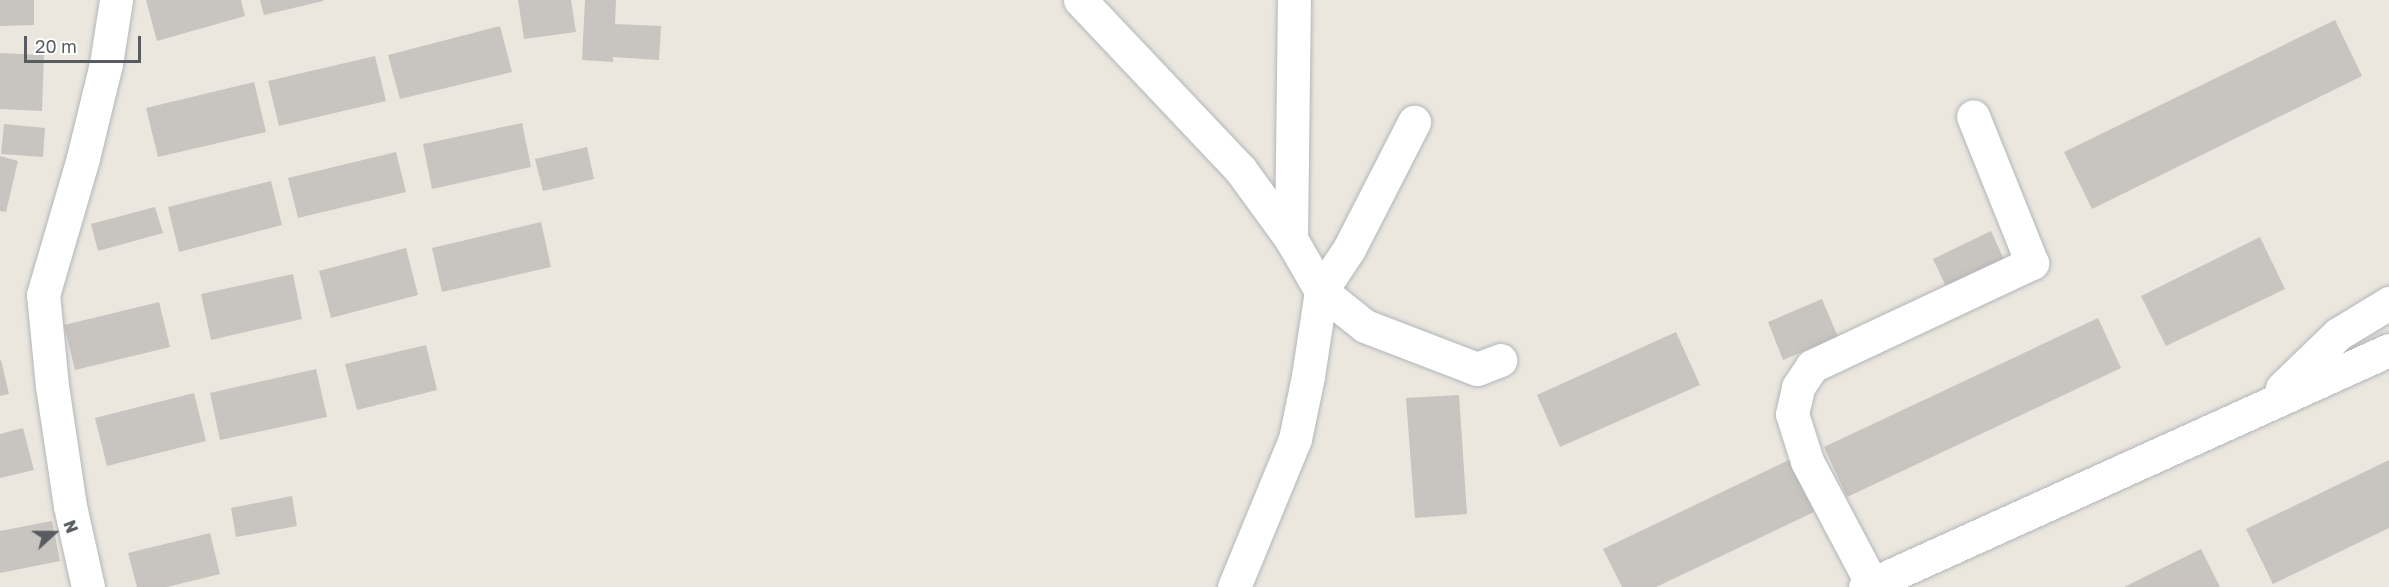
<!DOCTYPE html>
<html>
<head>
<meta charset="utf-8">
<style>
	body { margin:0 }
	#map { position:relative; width:2389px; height:587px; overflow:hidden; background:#ebe7df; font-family:"Golos Text",sans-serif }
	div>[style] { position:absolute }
	.building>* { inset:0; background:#c8c4bf }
	.roads { filter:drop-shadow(0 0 2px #b2b6ba) drop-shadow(0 0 2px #b2b6ba) }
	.minor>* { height:33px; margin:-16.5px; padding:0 16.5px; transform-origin:16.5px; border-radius:16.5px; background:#fff }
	span { translate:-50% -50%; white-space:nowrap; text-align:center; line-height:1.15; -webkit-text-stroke:6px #fff; paint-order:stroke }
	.north { position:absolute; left:24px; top:503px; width:60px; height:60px; -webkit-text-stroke:4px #fff; paint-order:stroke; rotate:69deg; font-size:16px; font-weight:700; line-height:24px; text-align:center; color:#585c60 }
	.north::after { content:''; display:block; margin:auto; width:21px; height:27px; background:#585c60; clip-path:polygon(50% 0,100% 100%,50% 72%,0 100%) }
	.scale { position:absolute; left:24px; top:36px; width:117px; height:27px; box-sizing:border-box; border:3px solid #585c60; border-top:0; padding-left:8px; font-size:18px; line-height:21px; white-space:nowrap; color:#585c60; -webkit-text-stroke:4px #fff; paint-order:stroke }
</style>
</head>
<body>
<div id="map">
	<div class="building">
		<div style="clip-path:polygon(0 0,34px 0,34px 25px,0 26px)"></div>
		<div style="clip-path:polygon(146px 0,241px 0,245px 16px,157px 41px)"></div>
		<div style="clip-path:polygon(260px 0,323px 0,323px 1px,264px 15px)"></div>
		<div style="clip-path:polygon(518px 0,571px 0,576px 32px,524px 39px)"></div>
		<div style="clip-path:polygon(585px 0,616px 0,615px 24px,661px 26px,659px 60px,613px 57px,613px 62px,582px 60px)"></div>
		<div style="clip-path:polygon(2335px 20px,2362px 76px,2092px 209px,2064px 152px)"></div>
		<div style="clip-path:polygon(500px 26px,512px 72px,400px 99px,388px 55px)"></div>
		<div style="clip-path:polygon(0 53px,44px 55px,42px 111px,0 109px)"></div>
		<div style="clip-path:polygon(375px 56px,386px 101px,279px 126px,268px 81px)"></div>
		<div style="clip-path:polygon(254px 82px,266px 132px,158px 157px,146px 108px)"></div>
		<div style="clip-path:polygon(522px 123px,531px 167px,432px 189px,423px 144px)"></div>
		<div style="clip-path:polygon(4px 124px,45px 128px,43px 157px,1px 154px)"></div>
		<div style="clip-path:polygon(587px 147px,594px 179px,543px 191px,535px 159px)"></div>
		<div style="clip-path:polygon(396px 152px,406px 192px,298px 218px,288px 178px)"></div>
		<div style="clip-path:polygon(0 156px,18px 161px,6px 212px,0 211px)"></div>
		<div style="clip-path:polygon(271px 181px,282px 225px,179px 252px,168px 207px)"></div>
		<div style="clip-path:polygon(155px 207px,163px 233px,98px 251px,91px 224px)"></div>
		<div style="clip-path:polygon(541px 222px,551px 267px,442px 292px,432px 248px)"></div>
		<div style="clip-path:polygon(1991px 231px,2005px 262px,1947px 289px,1933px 259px)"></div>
		<div style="clip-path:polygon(2260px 237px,2285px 289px,2166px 346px,2141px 296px)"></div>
		<div style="clip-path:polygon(406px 248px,418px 295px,331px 318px,319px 271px)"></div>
		<div style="clip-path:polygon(293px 274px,302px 319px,211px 340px,201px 294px)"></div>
		<div style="clip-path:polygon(1822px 299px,1838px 337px,1783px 360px,1768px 322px)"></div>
		<div style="clip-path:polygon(159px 302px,170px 347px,75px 370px,64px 325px)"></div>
		<div style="clip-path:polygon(2098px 318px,2121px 368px,1847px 497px,1824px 447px)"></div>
		<div style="clip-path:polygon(1676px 332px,1700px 385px,1560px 447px,1537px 395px)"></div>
		<div style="clip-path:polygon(426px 345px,437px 390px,357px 410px,345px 364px)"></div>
		<div style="clip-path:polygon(1px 360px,9px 394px,0 396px,0 361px)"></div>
		<div style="clip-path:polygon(316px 369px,327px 417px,220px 440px,210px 393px)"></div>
		<div style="clip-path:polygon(194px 393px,206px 441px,107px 466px,95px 418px)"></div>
		<div style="clip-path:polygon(1459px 395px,1467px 514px,1415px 518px,1406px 398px)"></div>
		<div style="clip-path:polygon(23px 428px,34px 470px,0 478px,0 434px)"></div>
		<div style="clip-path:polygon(1789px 460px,1814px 512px,1656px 587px,1622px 587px,1603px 549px)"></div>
		<div style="clip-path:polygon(2389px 460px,2389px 528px,2273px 584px,2246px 529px)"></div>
		<div style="clip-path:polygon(292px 496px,297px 526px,236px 537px,231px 508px)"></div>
		<div style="clip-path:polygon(52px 521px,60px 561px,0 573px,0 531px)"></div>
		<div style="clip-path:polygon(210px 533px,220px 574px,167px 587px,137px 587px,128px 553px)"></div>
		<div style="clip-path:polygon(2201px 549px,2220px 587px,2124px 587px)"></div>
	</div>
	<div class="roads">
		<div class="minor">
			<div style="left:1080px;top:0;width:233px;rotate:46.6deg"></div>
			<div style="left:1240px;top:169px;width:87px;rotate:53.9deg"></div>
			<div style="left:1291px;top:239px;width:60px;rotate:60deg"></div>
			<div style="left:1321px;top:291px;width:56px;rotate:38.5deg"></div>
			<div style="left:1365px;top:326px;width:120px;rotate:21deg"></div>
			<div style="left:1477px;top:369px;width:25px;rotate:-21deg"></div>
			<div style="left:1291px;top:239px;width:239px;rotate:-89.3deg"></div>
			<div style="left:2282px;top:388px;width:78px;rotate:-44deg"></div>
			<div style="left:2338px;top:334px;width:60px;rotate:-31.3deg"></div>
			<div style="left:1872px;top:584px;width:139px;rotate:-117.9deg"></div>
			<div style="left:1807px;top:461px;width:49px;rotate:-107.7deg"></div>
			<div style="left:1792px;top:414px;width:28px;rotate:-77deg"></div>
			<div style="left:1798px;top:387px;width:25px;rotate:-56deg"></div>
			<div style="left:1812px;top:366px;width:243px;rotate:-25.1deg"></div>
			<div style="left:2032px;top:263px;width:158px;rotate:-111.9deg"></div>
			<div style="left:88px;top:587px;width:83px;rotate:-102.5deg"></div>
			<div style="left:70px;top:506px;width:121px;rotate:-98.5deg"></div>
			<div style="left:52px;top:386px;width:91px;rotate:-95.6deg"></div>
			<div style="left:43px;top:295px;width:143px;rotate:-73.7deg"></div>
			<div style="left:83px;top:158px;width:97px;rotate:-76.3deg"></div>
			<div style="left:106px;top:64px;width:65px;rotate:-81.1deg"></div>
			<div style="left:1234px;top:587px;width:160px;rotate:-67.6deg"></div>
			<div style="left:1295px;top:439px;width:64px;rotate:-78.3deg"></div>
			<div style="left:1308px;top:376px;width:86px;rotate:-81.3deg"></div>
			<div style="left:1321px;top:291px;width:50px;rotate:-56.3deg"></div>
			<div style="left:1349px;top:249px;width:143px;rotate:-62.9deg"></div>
			<div style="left:1865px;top:587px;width:575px;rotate:-24.34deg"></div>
		</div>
	</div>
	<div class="north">N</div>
	<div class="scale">20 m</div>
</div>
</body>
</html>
